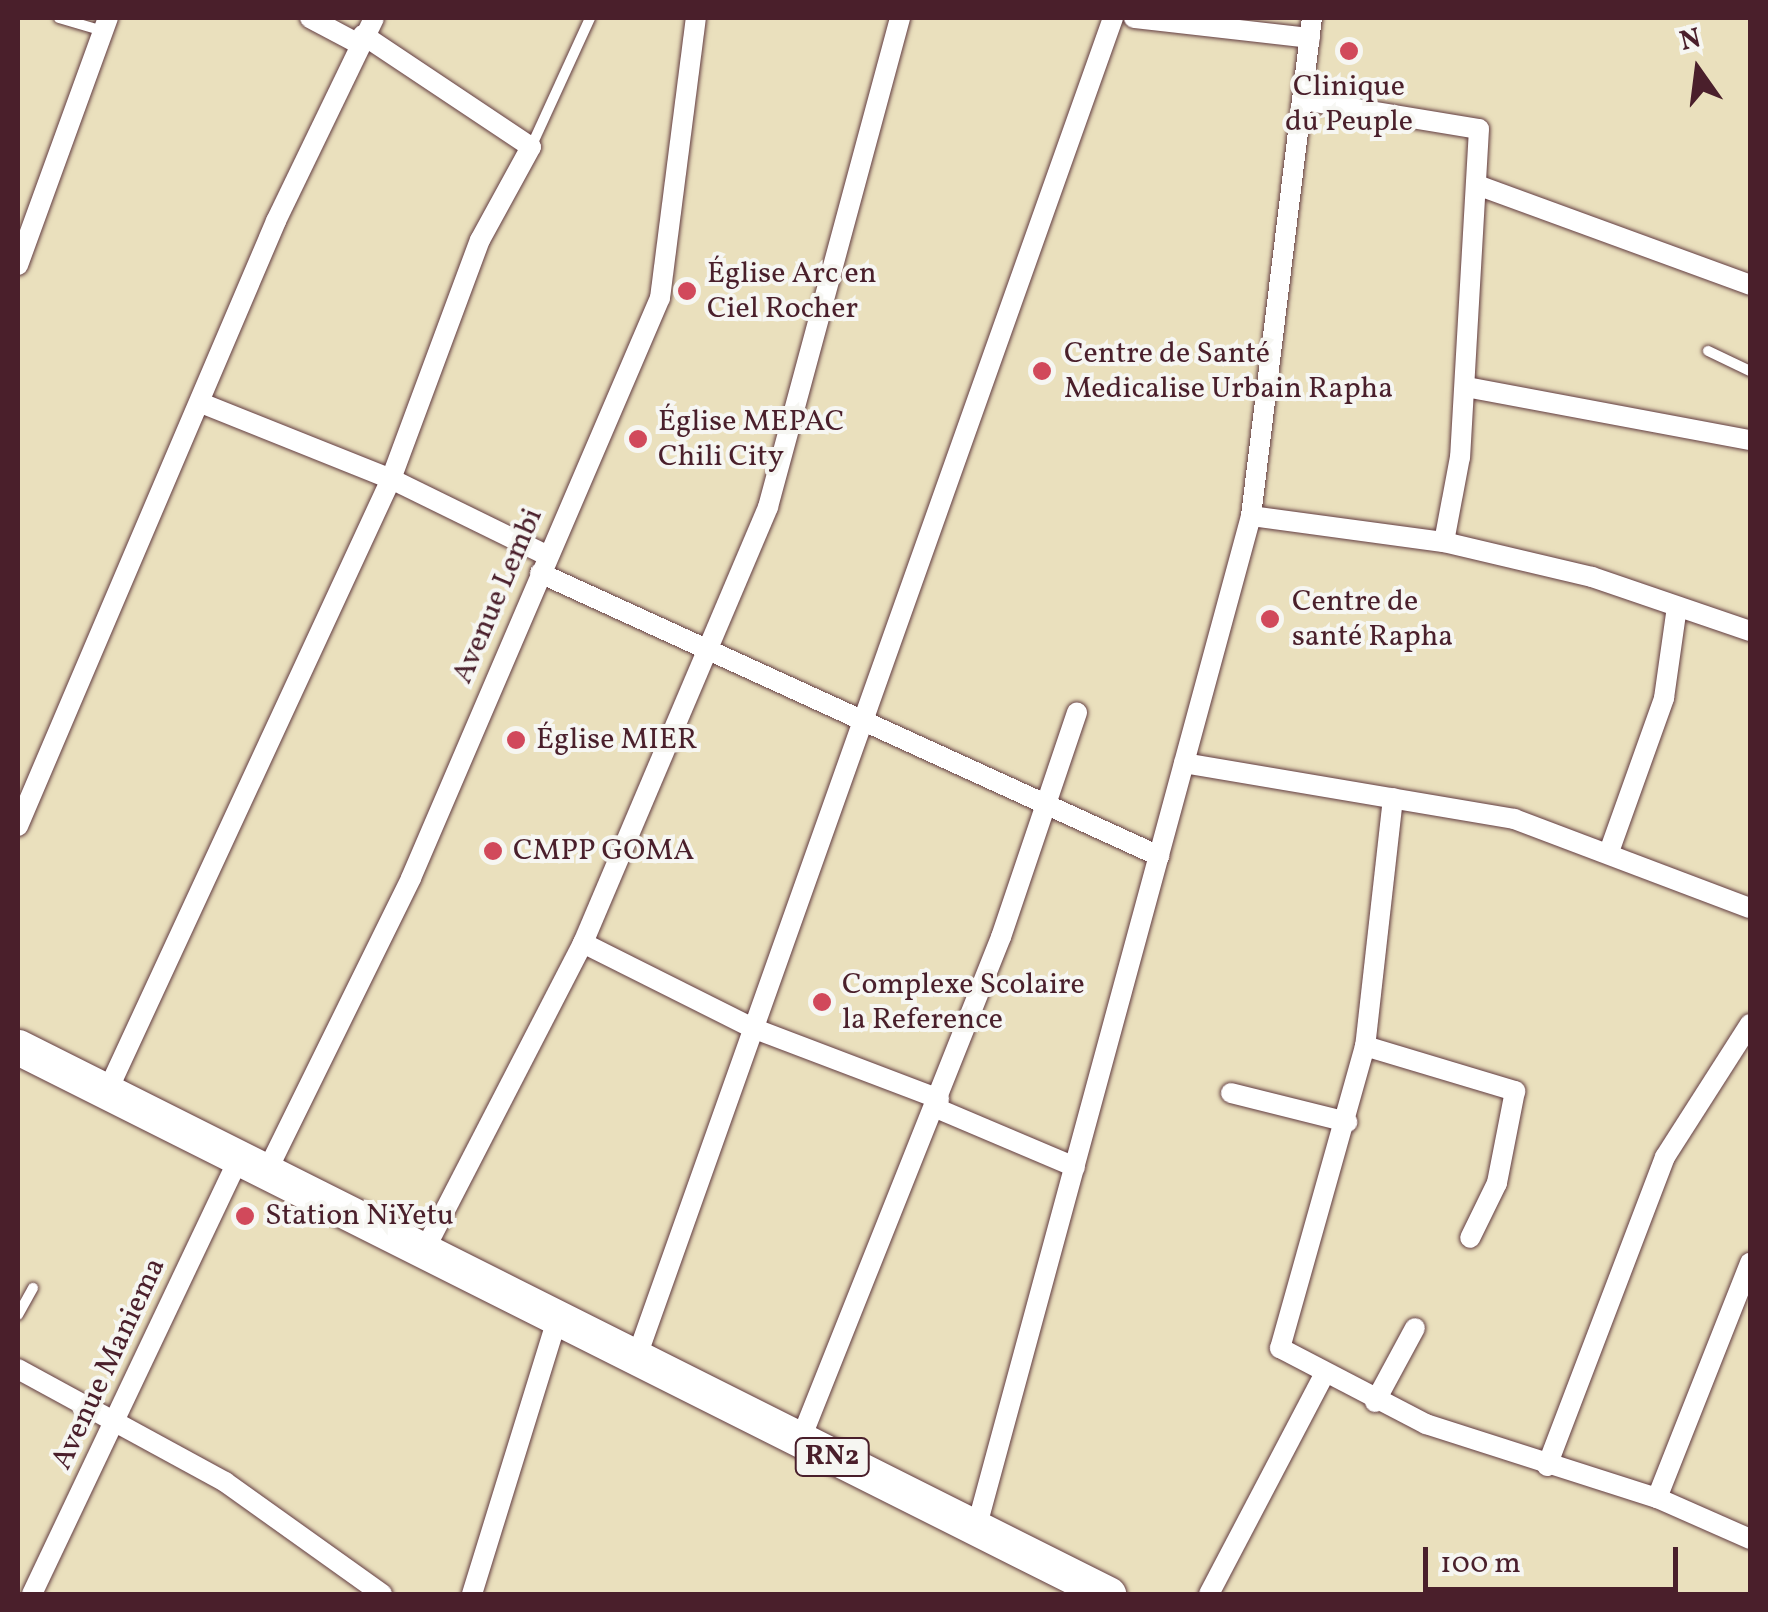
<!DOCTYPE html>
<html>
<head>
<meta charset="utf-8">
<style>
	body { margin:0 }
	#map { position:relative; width:1768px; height:1612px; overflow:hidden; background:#eae0bd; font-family:Vollkorn,serif }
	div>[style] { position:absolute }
	.roads { filter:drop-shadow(0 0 2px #623c41) drop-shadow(0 0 2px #623c41) }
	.lane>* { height:10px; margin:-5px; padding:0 5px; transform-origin:5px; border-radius:5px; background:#fff }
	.street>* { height:20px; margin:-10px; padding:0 10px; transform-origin:10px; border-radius:10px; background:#fff }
	.highway>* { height:35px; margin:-17.5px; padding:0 17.5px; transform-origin:17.5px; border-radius:17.5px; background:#fff }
	.dots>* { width:28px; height:28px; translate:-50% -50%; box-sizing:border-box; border:5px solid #f6f6f2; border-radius:50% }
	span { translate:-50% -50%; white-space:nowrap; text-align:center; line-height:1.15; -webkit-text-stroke:8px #f6f6f2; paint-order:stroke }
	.shield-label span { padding:2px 8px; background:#f6f6f2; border:2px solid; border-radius:8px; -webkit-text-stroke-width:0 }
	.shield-label { font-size:28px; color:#4a1f2b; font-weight:700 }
	.poi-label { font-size:30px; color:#4a1f2b }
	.left { translate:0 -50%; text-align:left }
	.street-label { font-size:30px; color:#4a1f2b }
	.frame { position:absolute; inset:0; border:20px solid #4a1f2b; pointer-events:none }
	.north { position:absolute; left:1648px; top:20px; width:100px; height:100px; -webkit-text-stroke:8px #f6f6f2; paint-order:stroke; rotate:346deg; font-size:28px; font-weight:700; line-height:40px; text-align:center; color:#4a1f2b }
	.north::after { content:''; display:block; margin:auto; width:35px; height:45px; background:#4a1f2b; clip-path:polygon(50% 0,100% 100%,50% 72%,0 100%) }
	.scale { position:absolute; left:1423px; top:1547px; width:255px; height:45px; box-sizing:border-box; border:5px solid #4a1f2b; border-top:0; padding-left:12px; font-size:30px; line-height:35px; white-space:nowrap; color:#4a1f2b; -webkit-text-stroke:8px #f6f6f2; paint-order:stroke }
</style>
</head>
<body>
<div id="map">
	<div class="roads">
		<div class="lane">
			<div style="left:59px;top:18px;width:46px;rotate:16.5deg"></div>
			<div style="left:531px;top:147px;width:142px;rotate:-65.4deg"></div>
			<div style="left:1708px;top:351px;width:47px;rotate:25.5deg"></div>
			<div style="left:18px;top:1315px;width:31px;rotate:-61deg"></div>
		</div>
		<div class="street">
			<div style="left:310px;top:18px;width:55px;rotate:28deg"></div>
			<div style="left:1134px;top:18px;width:177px;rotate:6.5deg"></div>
			<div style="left:1303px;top:100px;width:178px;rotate:9.4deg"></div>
			<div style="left:1479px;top:129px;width:329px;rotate:93.3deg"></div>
			<div style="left:1460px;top:457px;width:86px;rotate:100.7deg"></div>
			<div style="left:1480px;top:186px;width:288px;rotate:20.1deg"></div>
			<div style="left:18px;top:265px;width:263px;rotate:-70deg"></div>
			<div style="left:1466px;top:387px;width:289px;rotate:10.6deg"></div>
			<div style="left:201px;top:403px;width:205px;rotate:21.8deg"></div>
			<div style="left:391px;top:479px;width:173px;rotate:26.1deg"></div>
			<div style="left:1251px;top:516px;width:195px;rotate:7.7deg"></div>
			<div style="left:1444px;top:542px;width:152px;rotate:13.3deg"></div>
			<div style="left:1592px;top:577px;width:167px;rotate:18.9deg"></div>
			<div style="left:540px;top:573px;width:681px;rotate:24.57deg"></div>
			<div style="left:1184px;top:763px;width:335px;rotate:9.6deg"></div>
			<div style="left:1514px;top:819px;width:252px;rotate:20.7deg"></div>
			<div style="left:1393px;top:798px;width:250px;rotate:96.4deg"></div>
			<div style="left:1365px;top:1046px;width:314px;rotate:105.7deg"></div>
			<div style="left:1280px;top:1348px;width:165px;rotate:27.5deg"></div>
			<div style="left:1426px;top:1424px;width:243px;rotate:17.8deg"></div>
			<div style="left:1657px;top:1498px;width:102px;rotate:23.8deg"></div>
			<div style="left:18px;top:826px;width:658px;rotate:-66.9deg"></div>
			<div style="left:276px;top:221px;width:225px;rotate:-64.2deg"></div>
			<div style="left:1609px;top:852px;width:164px;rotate:-70.3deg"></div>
			<div style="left:1664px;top:698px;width:92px;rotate:-81.9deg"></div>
			<div style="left:583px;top:943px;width:192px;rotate:26.6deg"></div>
			<div style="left:755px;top:1029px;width:197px;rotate:20.8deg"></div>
			<div style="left:1365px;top:1046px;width:157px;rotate:16.7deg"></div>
			<div style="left:1515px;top:1091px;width:94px;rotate:101.1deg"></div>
			<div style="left:1497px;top:1183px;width:61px;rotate:116.1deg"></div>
			<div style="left:107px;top:1092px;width:676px;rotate:-65.14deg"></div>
			<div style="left:391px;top:479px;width:255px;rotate:-69.6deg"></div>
			<div style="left:480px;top:240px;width:106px;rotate:-61.3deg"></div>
			<div style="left:531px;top:147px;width:202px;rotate:-146.3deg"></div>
			<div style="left:1231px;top:1093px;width:120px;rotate:14deg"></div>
			<div style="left:936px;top:1108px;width:151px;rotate:23deg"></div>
			<div style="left:266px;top:1173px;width:329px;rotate:-63.8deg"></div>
			<div style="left:411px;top:878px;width:631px;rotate:-66.77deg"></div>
			<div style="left:660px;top:298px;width:282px;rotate:-82.7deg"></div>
			<div style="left:424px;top:1251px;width:347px;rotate:-62.7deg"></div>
			<div style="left:583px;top:943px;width:474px;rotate:-67deg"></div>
			<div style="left:768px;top:507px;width:507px;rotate:-74.89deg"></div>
			<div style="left:636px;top:1359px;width:1423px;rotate:-70.42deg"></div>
			<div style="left:18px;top:1369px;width:236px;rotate:28.6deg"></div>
			<div style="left:225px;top:1482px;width:193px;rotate:35.5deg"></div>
			<div style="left:1375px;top:1402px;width:84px;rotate:-61.6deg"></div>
			<div style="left:800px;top:1441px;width:543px;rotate:-68.26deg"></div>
			<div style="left:1001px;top:937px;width:237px;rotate:-71.3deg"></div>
			<div style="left:1547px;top:1466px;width:331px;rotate:-69.1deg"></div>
			<div style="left:1665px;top:1157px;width:158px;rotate:-57.4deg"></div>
			<div style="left:1657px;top:1498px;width:253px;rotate:-68.4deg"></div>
			<div style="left:976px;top:1529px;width:1050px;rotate:-74.81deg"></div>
			<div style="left:1251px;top:516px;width:502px;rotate:-83.02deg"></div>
			<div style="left:32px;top:1594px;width:482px;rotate:-64.6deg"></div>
			<div style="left:472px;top:1594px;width:288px;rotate:-72.8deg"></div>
			<div style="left:1209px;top:1594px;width:245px;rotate:-62.3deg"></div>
		</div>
		<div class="highway">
			<div style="left:18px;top:1047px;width:1220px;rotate:26.65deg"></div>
		</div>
	</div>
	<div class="dots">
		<div style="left:1349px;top:51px;background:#d1495b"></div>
		<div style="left:687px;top:291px;background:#d1495b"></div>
		<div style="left:1042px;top:371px;background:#d1495b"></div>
		<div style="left:638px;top:439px;background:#d1495b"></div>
		<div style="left:1270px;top:619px;background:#d1495b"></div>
		<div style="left:516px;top:740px;background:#d1495b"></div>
		<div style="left:493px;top:851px;background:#d1495b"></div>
		<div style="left:822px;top:1002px;background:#d1495b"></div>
		<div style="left:245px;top:1216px;background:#d1495b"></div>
	</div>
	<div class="shield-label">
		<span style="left:832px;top:1457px">RN2</span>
	</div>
	<div class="poi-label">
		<span style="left:1349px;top:104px">Clinique<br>du Peuple</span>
		<span class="left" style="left:707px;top:291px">Église Arc en<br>Ciel Rocher</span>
		<span class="left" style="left:1064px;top:371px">Centre de Santé<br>Medicalise Urbain Rapha</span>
		<span class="left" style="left:658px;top:439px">Église MEPAC<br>Chili City</span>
		<span class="left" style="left:1292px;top:619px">Centre de<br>santé Rapha</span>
		<span class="left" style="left:536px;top:740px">Église MIER</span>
		<span class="left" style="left:513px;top:851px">CMPP GOMA</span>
		<span class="left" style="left:842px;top:1002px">Complexe Scolaire<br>la Reference</span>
		<span class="left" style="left:265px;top:1216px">Station NiYetu</span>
	</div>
	<div class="street-label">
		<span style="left:498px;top:596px;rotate:-67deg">Avenue Lembi</span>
		<span style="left:109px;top:1364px;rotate:-65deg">Avenue Maniema</span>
	</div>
	<div class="frame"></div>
	<div class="north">N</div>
	<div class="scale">100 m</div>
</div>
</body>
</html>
